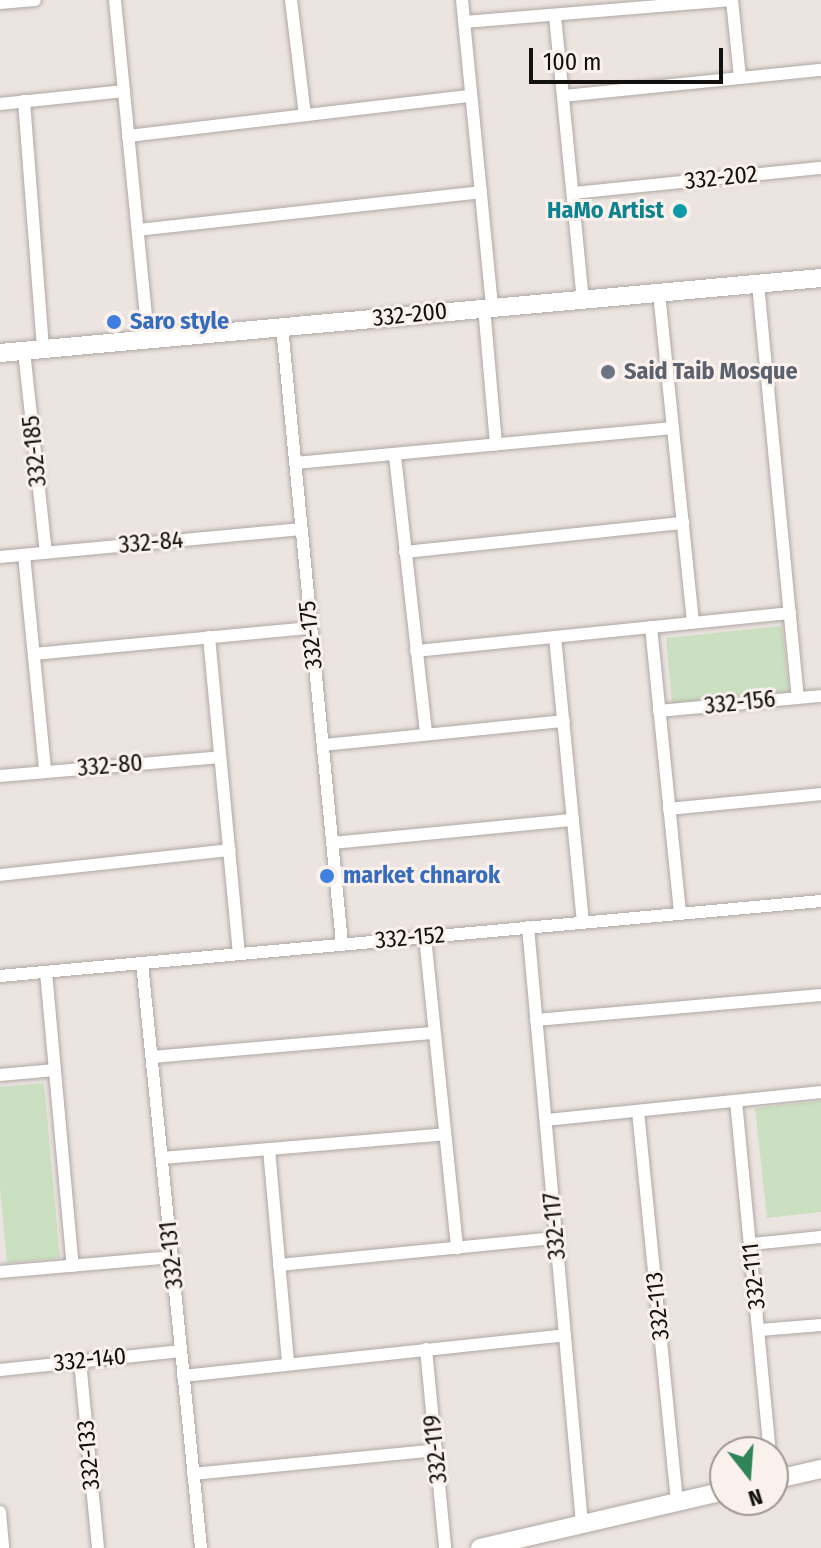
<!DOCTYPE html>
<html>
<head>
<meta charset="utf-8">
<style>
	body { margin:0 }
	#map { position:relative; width:821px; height:1548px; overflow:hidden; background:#ece4e0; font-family:"Fira Sans Condensed",sans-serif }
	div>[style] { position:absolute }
	.green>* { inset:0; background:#cae0c0 }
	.roads { filter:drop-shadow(0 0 2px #afa7a3) drop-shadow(0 0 2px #afa7a3) }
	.street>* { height:12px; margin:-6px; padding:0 6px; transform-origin:6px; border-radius:6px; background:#fff }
	.secondary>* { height:18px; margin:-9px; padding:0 9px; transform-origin:9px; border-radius:9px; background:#fff }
	.dots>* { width:22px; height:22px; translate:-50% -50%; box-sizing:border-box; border:4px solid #faf1ed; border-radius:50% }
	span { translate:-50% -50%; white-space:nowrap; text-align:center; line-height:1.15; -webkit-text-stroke:6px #faf1ed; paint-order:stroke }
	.street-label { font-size:24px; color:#13110f }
	.culture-label { font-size:24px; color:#0d838f; font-weight:700 }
	.right { translate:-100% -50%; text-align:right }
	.shop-label { font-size:24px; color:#366cbe; font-weight:700 }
	.left { translate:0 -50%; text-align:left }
	.worship-label { font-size:24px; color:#5b616d; font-weight:700 }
	.north { position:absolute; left:709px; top:1436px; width:80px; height:80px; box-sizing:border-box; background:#faf1ed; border:2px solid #9e9794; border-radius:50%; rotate:163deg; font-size:22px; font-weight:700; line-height:32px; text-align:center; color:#13110f }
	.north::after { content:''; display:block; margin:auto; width:28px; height:36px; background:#2f8458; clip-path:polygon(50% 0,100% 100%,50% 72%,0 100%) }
	.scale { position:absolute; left:529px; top:48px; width:194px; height:36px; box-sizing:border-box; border:4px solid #13110f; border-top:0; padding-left:10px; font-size:24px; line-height:28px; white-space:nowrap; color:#13110f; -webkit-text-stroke:6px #faf1ed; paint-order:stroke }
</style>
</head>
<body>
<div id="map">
	<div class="green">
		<div style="clip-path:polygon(782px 626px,789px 691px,672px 703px,666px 638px)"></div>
		<div style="clip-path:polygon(44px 1083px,60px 1258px,7px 1263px,0 1186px,0 1087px)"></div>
		<div style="clip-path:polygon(821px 1101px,821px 1212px,767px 1218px,755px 1108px)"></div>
	</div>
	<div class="roads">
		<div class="street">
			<div style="left:115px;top:0;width:340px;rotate:84.4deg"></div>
			<div style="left:291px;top:0;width:116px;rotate:83.1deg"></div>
			<div style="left:462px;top:0;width:308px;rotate:84.4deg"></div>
			<div style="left:732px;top:0;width:77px;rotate:84.1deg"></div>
			<div style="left:0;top:3px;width:35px;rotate:-5deg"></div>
			<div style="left:555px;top:16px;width:285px;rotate:84.4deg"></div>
			<div style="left:464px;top:22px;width:269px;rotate:-4.7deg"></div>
			<div style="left:563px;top:96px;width:259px;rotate:-5.8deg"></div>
			<div style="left:24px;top:101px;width:249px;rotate:85.6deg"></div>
			<div style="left:0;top:104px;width:125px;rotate:-6deg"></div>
			<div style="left:128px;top:136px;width:345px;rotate:-6.7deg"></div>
			<div style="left:573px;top:193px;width:249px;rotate:-5.8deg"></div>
			<div style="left:138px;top:230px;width:345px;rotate:-6.3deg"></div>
			<div style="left:758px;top:284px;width:415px;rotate:84.5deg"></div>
			<div style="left:659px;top:293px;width:331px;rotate:84.1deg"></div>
			<div style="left:484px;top:307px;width:138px;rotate:85deg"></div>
			<div style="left:282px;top:327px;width:619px;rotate:84.44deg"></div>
			<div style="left:24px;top:351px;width:202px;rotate:83.8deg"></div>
			<div style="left:395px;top:456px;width:280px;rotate:83.6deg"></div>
			<div style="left:296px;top:463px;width:378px;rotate:-5.3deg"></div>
			<div style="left:405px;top:552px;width:280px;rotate:-6deg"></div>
			<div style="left:24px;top:555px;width:217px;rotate:84.4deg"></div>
			<div style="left:0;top:557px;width:303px;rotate:-5.3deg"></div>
			<div style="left:651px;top:627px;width:287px;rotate:84.2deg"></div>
			<div style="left:209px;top:637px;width:317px;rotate:84.6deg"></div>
			<div style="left:555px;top:637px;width:287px;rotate:84.4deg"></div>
			<div style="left:416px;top:651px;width:376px;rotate:-5.8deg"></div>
			<div style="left:34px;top:654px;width:277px;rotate:-5.4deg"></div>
			<div style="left:659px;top:711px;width:163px;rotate:-5.3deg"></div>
			<div style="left:323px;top:745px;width:242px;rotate:-5.7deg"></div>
			<div style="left:0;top:776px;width:221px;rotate:-4.9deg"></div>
			<div style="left:669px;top:809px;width:153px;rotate:-5.6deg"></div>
			<div style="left:333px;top:843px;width:241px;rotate:-5.5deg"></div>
			<div style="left:0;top:875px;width:231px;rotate:-6.2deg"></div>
			<div style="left:528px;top:927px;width:599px;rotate:84.83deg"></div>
			<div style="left:425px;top:937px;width:313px;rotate:84.1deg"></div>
			<div style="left:142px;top:963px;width:588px;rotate:84.24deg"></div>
			<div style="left:46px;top:972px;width:295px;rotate:84.8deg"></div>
			<div style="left:0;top:976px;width:824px;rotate:-5.22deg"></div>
			<div style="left:536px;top:1020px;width:286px;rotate:-5deg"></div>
			<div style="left:152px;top:1057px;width:283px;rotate:-4.9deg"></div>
			<div style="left:0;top:1075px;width:55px;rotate:-5.2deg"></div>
			<div style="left:736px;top:1101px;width:353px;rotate:84.5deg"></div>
			<div style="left:638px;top:1111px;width:393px;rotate:84.3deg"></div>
			<div style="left:546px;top:1120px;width:276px;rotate:-5.8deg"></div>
			<div style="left:269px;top:1149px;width:216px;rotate:84.9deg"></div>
			<div style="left:162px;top:1158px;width:284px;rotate:-4.8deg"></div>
			<div style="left:751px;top:1244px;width:70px;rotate:-5.7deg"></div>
			<div style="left:279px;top:1265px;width:278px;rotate:-5.6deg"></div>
			<div style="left:0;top:1272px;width:173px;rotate:-5deg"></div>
			<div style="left:760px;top:1330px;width:61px;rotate:-4.7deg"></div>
			<div style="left:426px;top:1349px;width:200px;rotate:84.5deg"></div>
			<div style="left:80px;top:1361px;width:188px;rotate:84.5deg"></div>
			<div style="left:0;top:1370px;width:182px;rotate:-6deg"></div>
			<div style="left:183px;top:1376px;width:384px;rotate:-6.1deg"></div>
			<div style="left:193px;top:1474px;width:244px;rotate:-5.6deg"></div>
			<div style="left:0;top:1512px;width:36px;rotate:85deg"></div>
		</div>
		<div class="secondary">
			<div style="left:0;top:353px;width:824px;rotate:-5.22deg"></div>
			<div style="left:773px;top:1480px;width:49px;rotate:-12.9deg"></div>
			<div style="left:480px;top:1548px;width:252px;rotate:-13.1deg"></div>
		</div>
	</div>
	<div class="dots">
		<div style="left:680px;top:211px;background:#0f9aa8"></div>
		<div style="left:114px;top:322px;background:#3f7fe0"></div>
		<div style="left:608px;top:372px;background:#6b7280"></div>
		<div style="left:327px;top:876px;background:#3f7fe0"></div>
	</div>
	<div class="street-label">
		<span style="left:721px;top:178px;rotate:-6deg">332-202</span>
		<span style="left:410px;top:315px;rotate:-6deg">332-200</span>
		<span style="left:35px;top:451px;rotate:-96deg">332-185</span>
		<span style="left:151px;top:543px;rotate:-5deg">332-84</span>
		<span style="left:311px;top:635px;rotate:-96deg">332-175</span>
		<span style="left:740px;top:703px;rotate:-6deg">332-156</span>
		<span style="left:110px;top:766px;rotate:-5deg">332-80</span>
		<span style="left:410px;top:938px;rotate:-5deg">332-152</span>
		<span style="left:555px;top:1226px;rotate:-95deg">332-117</span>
		<span style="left:172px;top:1255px;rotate:-96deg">332-131</span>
		<span style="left:754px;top:1276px;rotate:-96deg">332-111</span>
		<span style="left:658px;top:1306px;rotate:-96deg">332-113</span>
		<span style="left:90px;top:1360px;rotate:-6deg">332-140</span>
		<span style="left:436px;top:1449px;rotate:-96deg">332-119</span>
		<span style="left:89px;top:1455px;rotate:-95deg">332-133</span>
	</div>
	<div class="culture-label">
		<span class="right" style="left:664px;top:211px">HaMo Artist</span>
	</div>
	<div class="shop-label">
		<span class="left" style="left:130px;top:322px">Saro style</span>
		<span class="left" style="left:343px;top:876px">market chnarok</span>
	</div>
	<div class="worship-label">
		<span class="left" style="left:624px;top:372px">Said Taib Mosque</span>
	</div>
	<div class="north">N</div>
	<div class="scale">100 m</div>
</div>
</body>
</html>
